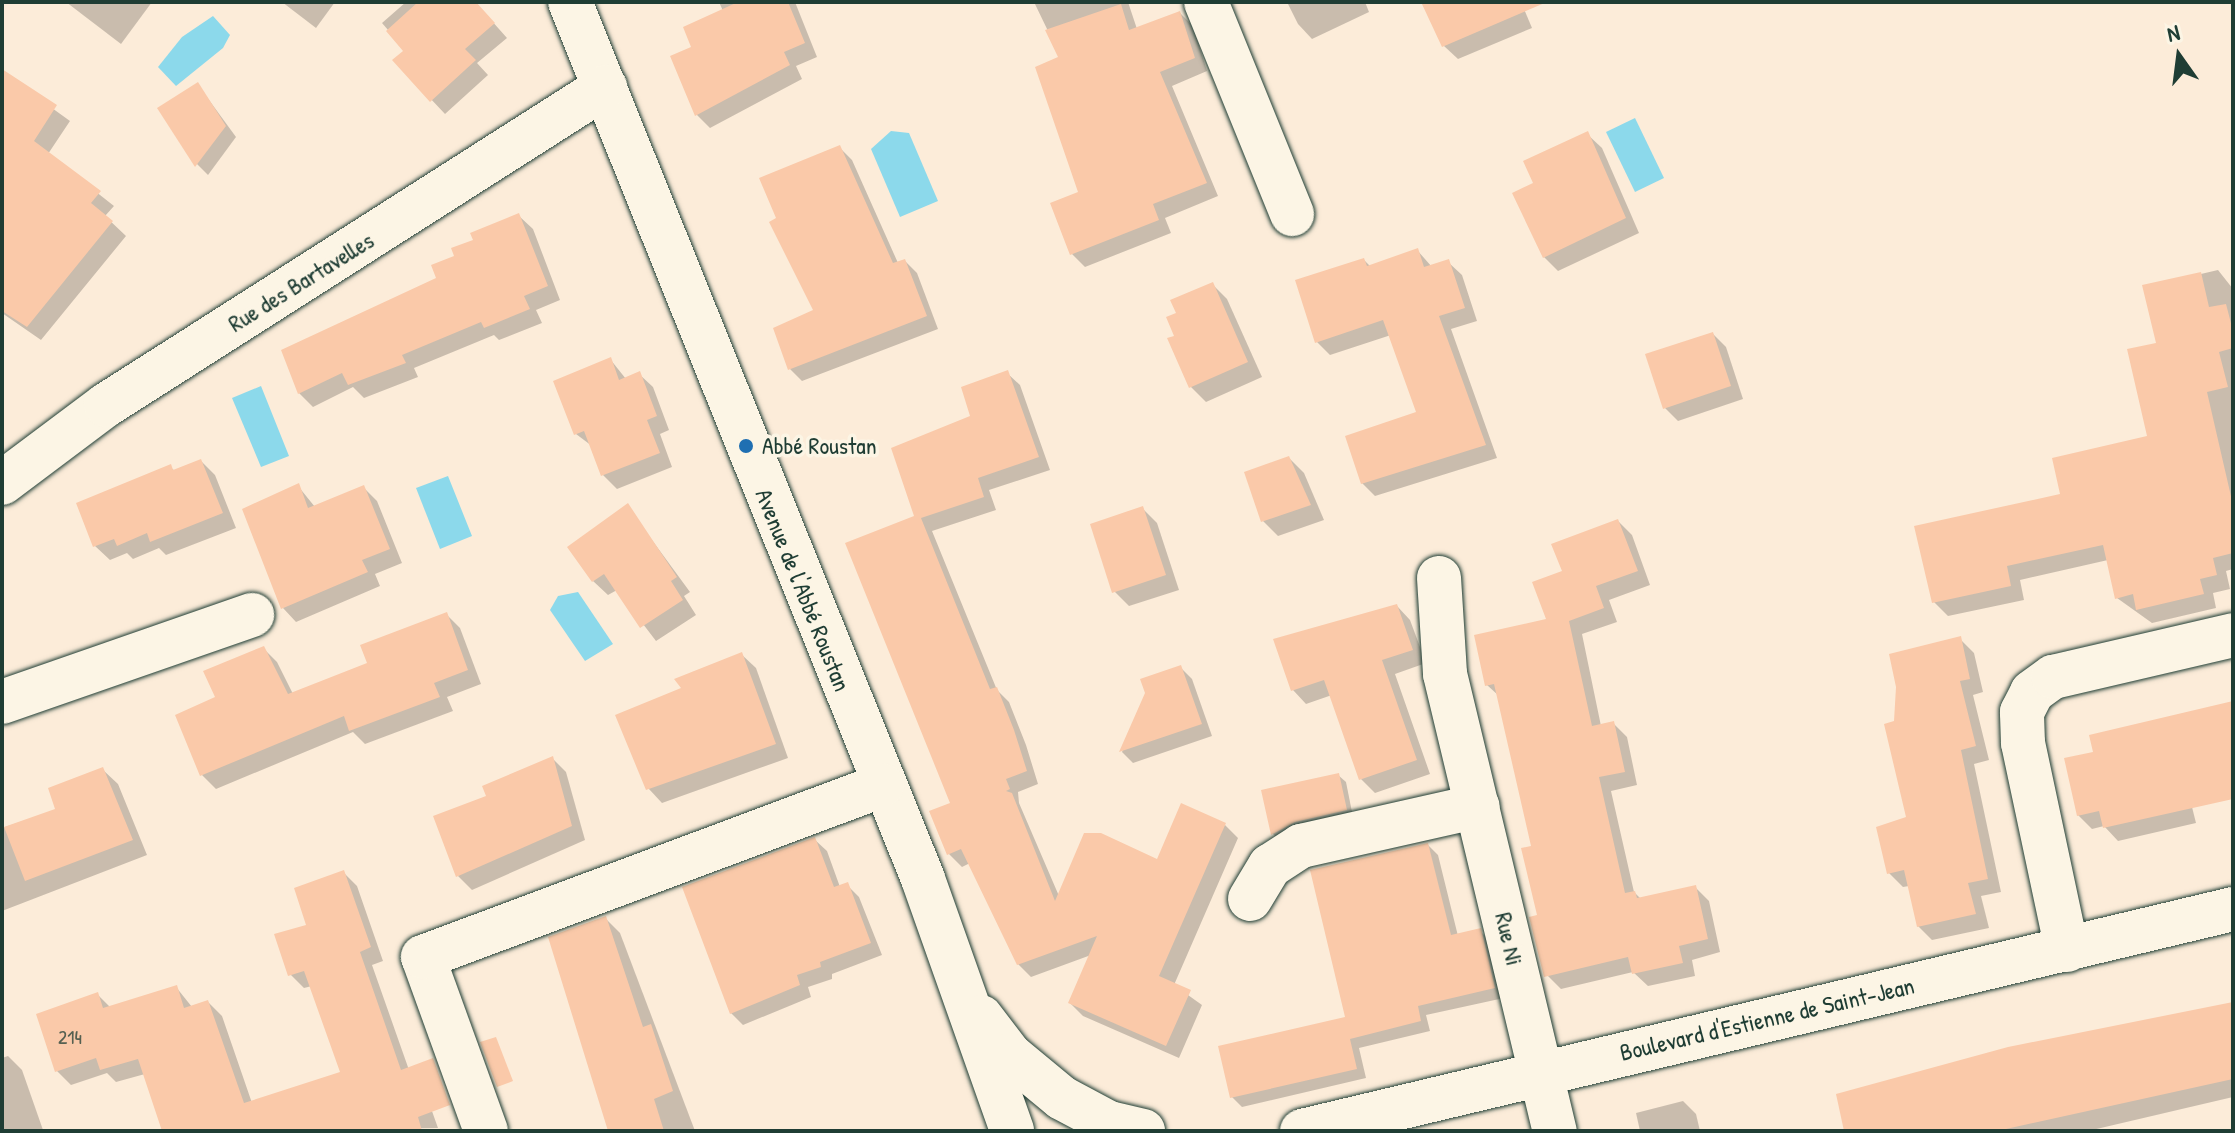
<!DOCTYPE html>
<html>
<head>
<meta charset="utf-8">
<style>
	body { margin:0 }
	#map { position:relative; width:2235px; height:1133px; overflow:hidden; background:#fcecd9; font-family:"Patrick Hand",sans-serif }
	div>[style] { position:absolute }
	.water>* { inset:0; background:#8cd9eb }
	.shadow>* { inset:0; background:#0003 }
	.building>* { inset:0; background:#fac9a9 }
	.roads { filter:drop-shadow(0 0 2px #1f3d34) drop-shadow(0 0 2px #1f3d34) }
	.minor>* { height:44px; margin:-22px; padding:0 22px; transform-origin:22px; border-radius:22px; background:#fcf5e5 }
	.dots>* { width:22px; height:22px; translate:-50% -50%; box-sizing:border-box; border:4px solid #fcf5e5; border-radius:50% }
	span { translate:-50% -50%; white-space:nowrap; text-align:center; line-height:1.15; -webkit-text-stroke:7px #fcf5e5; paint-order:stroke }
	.number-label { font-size:20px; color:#566051 }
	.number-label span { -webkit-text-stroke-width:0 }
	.street-label { font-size:24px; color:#1f3d34 }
	.poi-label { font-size:24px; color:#1f3d34 }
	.left { translate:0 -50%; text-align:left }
	.frame { position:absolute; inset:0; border:4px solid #1f3d34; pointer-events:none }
	.north { position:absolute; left:2139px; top:16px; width:80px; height:80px; -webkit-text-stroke:6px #fcf5e5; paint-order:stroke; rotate:346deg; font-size:22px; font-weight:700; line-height:32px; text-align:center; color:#1f3d34 }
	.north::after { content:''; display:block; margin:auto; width:28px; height:36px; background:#1f3d34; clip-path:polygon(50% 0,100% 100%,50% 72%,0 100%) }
</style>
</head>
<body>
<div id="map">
	<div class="water">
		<div style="clip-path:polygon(213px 16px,230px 35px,223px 48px,176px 86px,158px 67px,182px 37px)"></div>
		<div style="clip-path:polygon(1635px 118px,1664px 178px,1635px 192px,1606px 132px)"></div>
		<div style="clip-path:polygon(891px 131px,909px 133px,938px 201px,900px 217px,871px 149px)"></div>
		<div style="clip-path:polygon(261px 386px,289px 456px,261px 467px,232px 398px)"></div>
		<div style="clip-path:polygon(448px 476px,472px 536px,440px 549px,416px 488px)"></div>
		<div style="clip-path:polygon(578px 592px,613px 644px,585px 661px,550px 610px,558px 596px)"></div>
	</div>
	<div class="shadow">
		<div style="clip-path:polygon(66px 2px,152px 2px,121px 44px)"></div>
		<div style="clip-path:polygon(282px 2px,335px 2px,316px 28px)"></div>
		<div style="clip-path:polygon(406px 2px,475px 2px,507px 38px,477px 63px,488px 75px,445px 114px,395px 61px,406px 51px,382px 23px)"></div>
		<div style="clip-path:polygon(719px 2px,795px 2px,817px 57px,796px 66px,802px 79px,710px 128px,697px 115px,694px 48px,723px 11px)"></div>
		<div style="clip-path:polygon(1034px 2px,1128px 2px,1137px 29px,1180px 13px,1193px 26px,1207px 71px,1172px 86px,1218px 196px,1165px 218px,1171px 233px,1085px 267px,1072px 254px,1080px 193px,1061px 58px)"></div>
		<div style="clip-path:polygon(1287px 2px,1365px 2px,1369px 12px,1312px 39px,1298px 24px)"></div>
		<div style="clip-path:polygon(1423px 2px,1521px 2px,1532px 28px,1458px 59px,1444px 46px)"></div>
		<div style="clip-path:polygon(2px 72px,70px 121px,48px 154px,114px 206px,105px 216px,126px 236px,41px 340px,2px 313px)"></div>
		<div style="clip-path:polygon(198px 85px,236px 137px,208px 175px,194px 161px)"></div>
		<div style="clip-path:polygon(1587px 134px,1602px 148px,1639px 233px,1558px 271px,1544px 257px)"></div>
		<div style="clip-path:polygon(840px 148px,852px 160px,898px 263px,905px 261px,917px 273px,938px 329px,802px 381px,790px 369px,816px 311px)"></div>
		<div style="clip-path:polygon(519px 216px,533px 229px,560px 300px,536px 310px,542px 323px,499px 340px,494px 335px,414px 368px,418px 377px,364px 398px,353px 387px,313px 407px,299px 393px,439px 279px,457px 257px)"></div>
		<div style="clip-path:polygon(1417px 250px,1432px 267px,1448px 262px,1462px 275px,1477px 321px,1451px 329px,1497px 458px,1375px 496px,1362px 483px,1418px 414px,1391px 335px,1330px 355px,1317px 342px,1364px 260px,1371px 267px)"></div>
		<div style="clip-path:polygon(2218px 270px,2233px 289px,2233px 569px,2226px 571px,2230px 589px,2213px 593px,2216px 608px,2152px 623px,2117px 598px,2108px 560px,2020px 580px,2024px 600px,1948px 616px,1934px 602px,2062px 495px,2149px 438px,2158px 344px,2145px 287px)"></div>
		<div style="clip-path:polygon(1212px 284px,1227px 299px,1262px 377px,1206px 402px,1191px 387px,1177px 337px,1179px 314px)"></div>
		<div style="clip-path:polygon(1713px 334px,1726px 347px,1743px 399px,1678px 421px,1665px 408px)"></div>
		<div style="clip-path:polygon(610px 359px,626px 379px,639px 374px,653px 387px,669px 430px,660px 434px,672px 467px,617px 489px,603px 475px,592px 446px,576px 434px)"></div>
		<div style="clip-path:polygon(1007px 373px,1020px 385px,1050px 470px,989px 490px,996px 510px,932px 531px,997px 690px,1009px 702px,1026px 745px,1038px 784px,1018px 792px,1019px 803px,1059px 896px,1158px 861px,1225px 825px,1238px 838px,1174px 985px,1202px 1005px,1179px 1058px,1083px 1016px,1070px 1003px,1091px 955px,1031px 977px,1018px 964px,970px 863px,962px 867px,949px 854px,953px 804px,917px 517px,972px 418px)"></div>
		<div style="clip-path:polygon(1289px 458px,1304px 473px,1324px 520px,1278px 536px,1263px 521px)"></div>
		<div style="clip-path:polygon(201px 461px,215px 475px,236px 528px,166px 555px,159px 548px,133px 559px,127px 553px,110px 560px,95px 546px,170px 467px,175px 471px)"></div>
		<div style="clip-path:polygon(298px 486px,315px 507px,364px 488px,377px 501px,402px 563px,375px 574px,380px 586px,296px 622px,283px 608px)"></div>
		<div style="clip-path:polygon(627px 506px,690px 592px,684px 596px,696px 615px,656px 641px,617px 590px,608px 595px,593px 581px)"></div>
		<div style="clip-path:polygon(1142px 508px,1157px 523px,1179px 590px,1129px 606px,1114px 591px)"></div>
		<div style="clip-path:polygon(1618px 521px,1632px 535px,1650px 585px,1609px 600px,1617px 622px,1582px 634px,1601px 726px,1613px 723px,1627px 737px,1637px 785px,1611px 791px,1634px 892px,1641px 899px,1695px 887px,1709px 901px,1720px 952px,1692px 960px,1695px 976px,1648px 986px,1633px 972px,1561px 989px,1547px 975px,1533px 847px,1499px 696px,1487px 685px,1549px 620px,1564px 573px)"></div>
		<div style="clip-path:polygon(1397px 606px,1410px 620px,1426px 663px,1395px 674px,1430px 774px,1375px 793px,1361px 779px,1332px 695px,1306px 704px,1293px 690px)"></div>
		<div style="clip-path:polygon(446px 614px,460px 628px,481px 684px,447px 697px,453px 711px,365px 744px,353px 732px,216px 789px,202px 775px,218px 698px,263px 648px,277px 662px,293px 694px,369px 664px)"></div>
		<div style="clip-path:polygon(1960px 639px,1974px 653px,1983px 692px,1973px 695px,1989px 760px,1974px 764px,2001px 892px,1981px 896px,1989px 928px,1932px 940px,1918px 926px,1909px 886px,1903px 887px,1889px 873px,1908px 819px,1896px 723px)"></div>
		<div style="clip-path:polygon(741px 654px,756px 668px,788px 758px,662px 803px,648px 788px,684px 689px)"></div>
		<div style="clip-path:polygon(1180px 667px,1192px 679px,1212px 736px,1133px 763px,1122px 752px,1147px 693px)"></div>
		<div style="clip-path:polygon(2233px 703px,2233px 797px,2192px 807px,2196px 823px,2118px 841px,2104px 826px,2092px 829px,2078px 815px,2095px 754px)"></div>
		<div style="clip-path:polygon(552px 758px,566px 772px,585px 840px,472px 890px,458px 876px,488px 797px)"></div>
		<div style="clip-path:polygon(103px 770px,118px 784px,147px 855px,2px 911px,2px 828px,57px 810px)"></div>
		<div style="clip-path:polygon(1338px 775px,1346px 782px,1353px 817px,1280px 841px,1273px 834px,1263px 791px)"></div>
		<div style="clip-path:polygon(814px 839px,827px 851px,840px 887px,847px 885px,859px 897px,882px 955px,832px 974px,832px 979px,808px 987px,811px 997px,743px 1025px,731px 1013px)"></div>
		<div style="clip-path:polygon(1428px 845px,1438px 855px,1458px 936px,1480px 931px,1490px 941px,1504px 998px,1426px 1015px,1430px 1031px,1359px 1048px,1366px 1078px,1242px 1107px,1232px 1097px,1347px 1018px)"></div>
		<div style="clip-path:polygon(343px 872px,357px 886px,383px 961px,372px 965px,409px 1070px,422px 1083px,438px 1128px,164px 1131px,145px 1074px,116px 1082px,107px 1073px,71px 1085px,57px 1071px,97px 994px,111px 1008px,176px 987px,192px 1007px,208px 1002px,222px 1016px,252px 1103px,343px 1073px,312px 986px,304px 988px,290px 974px,308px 926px)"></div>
		<div style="clip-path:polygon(606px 919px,620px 933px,695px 1131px,614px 1131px)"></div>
		<div style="clip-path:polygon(2233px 1004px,2233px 1097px,2088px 1131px,1846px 1131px)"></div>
		<div style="clip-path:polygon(8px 1056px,22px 1070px,43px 1130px,2px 1131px,2px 1058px)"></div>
		<div style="clip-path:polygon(1683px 1101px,1696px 1114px,1700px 1131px,1640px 1131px,1636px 1113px)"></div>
	</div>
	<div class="building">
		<div style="clip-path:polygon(418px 2px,476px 2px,495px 23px,465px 49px,476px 60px,430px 102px,392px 60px,403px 51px,386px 31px)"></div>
		<div style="clip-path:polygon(738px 2px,788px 2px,805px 43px,784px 52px,790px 65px,695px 116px,670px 56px,691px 47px,683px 27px)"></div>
		<div style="clip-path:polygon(1421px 2px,1547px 2px,1442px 47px)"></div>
		<div style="clip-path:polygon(1121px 4px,1129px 30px,1180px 11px,1195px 58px,1160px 72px,1207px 183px,1153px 204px,1159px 220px,1070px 255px,1050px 203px,1078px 192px,1035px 67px,1058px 57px,1045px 30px)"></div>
		<div style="clip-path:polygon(2px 69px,57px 105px,34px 141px,101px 191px,91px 203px,113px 221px,27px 327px,2px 311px)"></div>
		<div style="clip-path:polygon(198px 82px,226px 126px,195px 167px,157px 108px)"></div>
		<div style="clip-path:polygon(1588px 131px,1626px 218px,1543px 258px,1512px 193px,1533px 183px,1523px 161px)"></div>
		<div style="clip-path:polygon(840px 145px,893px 263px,905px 259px,927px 316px,788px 370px,773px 328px,813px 310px,769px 222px,776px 218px,759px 178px)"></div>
		<div style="clip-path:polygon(519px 213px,548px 286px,524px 296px,530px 309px,484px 328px,481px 322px,402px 355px,406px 363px,348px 385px,342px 373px,298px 394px,281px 350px,436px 278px,431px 265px,454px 256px,451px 248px,473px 240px,470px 233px)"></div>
		<div style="clip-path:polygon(1418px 248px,1424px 267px,1449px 259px,1465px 308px,1439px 316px,1486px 445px,1361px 484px,1345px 436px,1416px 412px,1383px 320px,1315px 343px,1295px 280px,1364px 258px,1367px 266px)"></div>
		<div style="clip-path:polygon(2201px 272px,2209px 307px,2226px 304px,2233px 331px,2233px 348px,2219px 352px,2228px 387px,2207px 392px,2233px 505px,2233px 553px,2213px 558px,2217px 575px,2200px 579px,2204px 594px,2136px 610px,2133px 594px,2115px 599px,2103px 545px,2007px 566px,2011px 586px,1932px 603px,1914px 526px,2060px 494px,2052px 458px,2147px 436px,2127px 349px,2156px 343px,2142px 285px)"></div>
		<div style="clip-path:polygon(1213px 282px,1248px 362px,1189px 388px,1167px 338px,1174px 336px,1166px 317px,1176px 313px,1170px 300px)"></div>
		<div style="clip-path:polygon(1713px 332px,1731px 386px,1663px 409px,1645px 354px)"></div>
		<div style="clip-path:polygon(611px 357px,619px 380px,640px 371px,657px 416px,647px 420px,660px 453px,601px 476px,584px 431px,574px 435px,553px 381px)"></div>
		<div style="clip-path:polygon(1008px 370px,1039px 457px,978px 478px,984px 497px,921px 518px,990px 689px,997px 687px,1014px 730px,1027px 771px,1006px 779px,1010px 789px,1006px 791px,1012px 793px,1055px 901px,1084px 833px,1101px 833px,1157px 859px,1181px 803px,1226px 823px,1159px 976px,1191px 990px,1166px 1046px,1068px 1003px,1097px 936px,1017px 965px,961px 849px,947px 855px,929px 811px,950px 803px,845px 543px,914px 516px,891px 448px,970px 416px,961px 387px)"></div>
		<div style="clip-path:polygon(1289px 456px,1311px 505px,1261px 522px,1244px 472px)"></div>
		<div style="clip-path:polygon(201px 459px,223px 513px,150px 542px,147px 533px,117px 546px,114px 539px,93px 547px,76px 503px,171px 464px,173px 470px)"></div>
		<div style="clip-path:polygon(299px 483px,308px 508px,364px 485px,390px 549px,362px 560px,368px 572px,281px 609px,242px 509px)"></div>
		<div style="clip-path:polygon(628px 503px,677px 577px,671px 581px,683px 600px,640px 628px,604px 574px,592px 582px,567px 547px)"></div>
		<div style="clip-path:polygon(1143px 506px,1166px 575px,1112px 593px,1090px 524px)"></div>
		<div style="clip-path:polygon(1618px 519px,1638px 571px,1596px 586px,1604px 608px,1569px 621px,1592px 726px,1614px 721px,1625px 772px,1599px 777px,1625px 893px,1635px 891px,1637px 898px,1696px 885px,1708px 939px,1679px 946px,1683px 963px,1632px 974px,1628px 957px,1544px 977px,1529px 917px,1537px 915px,1521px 848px,1531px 846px,1494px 684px,1485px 686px,1474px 635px,1546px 619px,1532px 582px,1562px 571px,1551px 544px)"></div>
		<div style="clip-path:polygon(1397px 604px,1413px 650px,1382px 660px,1417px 760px,1359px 780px,1324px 680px,1291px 691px,1273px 639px)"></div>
		<div style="clip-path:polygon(447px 612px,468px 670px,434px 683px,440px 697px,349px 731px,344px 716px,200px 776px,175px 715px,215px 697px,203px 671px,264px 646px,288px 694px,367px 663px,360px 645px)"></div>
		<div style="clip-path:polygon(1961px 636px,1970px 679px,1960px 681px,1976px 746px,1961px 750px,1988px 879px,1968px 883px,1976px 914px,1917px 927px,1904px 870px,1887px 874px,1876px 827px,1906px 817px,1884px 724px,1894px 721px,1896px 687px,1889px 654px)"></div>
		<div style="clip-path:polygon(742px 652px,776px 744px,646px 790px,615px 715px,681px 688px,674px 679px)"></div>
		<div style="clip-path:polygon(1181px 665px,1202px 724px,1119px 752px,1145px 693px,1140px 679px)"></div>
		<div style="clip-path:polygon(2233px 701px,2233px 799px,2103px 828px,2099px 811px,2077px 816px,2064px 758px,2093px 752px,2089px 735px)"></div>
		<div style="clip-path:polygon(553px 756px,572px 826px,456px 877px,433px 816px,486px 796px,482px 786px)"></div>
		<div style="clip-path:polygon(103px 767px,133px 840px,25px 881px,4px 827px,55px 809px,48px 788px)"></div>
		<div style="clip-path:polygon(1339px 773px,1347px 810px,1295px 822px,1271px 835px,1261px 790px)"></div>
		<div style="clip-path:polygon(815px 837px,834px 887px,848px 882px,871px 943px,820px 962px,821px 967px,797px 975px,800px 985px,730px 1014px,682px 887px)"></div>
		<div style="clip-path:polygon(1428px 843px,1451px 935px,1481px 928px,1495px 988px,1418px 1006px,1421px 1021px,1350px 1039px,1357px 1069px,1230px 1098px,1218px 1046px,1345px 1017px,1310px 870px)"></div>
		<div style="clip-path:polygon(344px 870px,371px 947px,360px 952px,401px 1070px,433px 1058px,450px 1105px,418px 1117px,422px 1131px,162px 1131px,138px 1059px,100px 1070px,96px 1058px,55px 1072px,36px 1014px,98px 992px,103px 1008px,177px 985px,184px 1008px,208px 1000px,244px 1103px,340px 1072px,304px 971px,288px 976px,274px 934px,306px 925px,294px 888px)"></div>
		<div style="clip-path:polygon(606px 916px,643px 1027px,651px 1024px,673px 1091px,654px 1099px,664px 1131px,608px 1131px,548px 937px)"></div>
		<div style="clip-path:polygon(2233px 1002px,2233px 1079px,1997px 1131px,1844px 1131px,1836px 1094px,2008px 1047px)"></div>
		<div style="clip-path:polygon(496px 1037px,513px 1081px,497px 1087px,480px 1042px)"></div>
	</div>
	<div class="roads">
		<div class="minor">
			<div style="left:570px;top:2px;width:945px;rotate:68.07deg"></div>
			<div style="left:923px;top:879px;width:267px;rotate:70.5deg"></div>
			<div style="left:1206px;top:2px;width:229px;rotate:67.9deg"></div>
			<div style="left:2px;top:483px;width:130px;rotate:-36.9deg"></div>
			<div style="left:106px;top:405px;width:592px;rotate:-32.51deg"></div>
			<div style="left:1439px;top:578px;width:96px;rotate:86.4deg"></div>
			<div style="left:1445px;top:674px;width:470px;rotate:76.5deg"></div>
			<div style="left:2px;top:702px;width:265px;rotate:-19.2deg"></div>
			<div style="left:1250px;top:899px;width:39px;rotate:-59deg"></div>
			<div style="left:1270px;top:866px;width:37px;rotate:-33deg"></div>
			<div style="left:1301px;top:846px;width:181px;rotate:-12.7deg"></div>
			<div style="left:2067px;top:950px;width:212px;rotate:-102deg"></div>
			<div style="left:2023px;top:743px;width:31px;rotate:-92deg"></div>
			<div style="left:2022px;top:712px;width:22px;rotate:-63deg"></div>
			<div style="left:2032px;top:692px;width:26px;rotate:-36deg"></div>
			<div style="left:2053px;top:677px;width:185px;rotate:-13.1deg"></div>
			<div style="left:981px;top:1017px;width:48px;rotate:52.7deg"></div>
			<div style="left:1010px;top:1055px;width:67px;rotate:39.6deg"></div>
			<div style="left:1062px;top:1098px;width:53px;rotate:28deg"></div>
			<div style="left:1109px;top:1123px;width:35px;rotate:13deg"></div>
			<div style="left:486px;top:1131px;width:185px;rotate:-109.9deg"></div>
			<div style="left:423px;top:957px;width:490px;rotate:-20.5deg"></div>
			<div style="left:1302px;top:1131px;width:957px;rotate:-13.41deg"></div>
		</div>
	</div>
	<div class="dots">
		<div style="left:746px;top:446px;background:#1f6fb2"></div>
	</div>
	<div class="number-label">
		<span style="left:70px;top:1036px">214</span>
	</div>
	<div class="street-label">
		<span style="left:301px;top:282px;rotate:-32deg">Rue des Bartavelles</span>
		<span style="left:803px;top:590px;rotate:68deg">Avenue de l'Abbé Roustan</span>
		<span style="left:1509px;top:939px;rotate:77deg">Rue Ni</span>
		<span style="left:1767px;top:1019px;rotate:-13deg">Boulevard d'Estienne de Saint-Jean</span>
	</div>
	<div class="poi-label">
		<span class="left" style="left:762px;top:446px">Abbé Roustan</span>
	</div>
	<div class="frame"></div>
	<div class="north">N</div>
</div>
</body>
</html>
